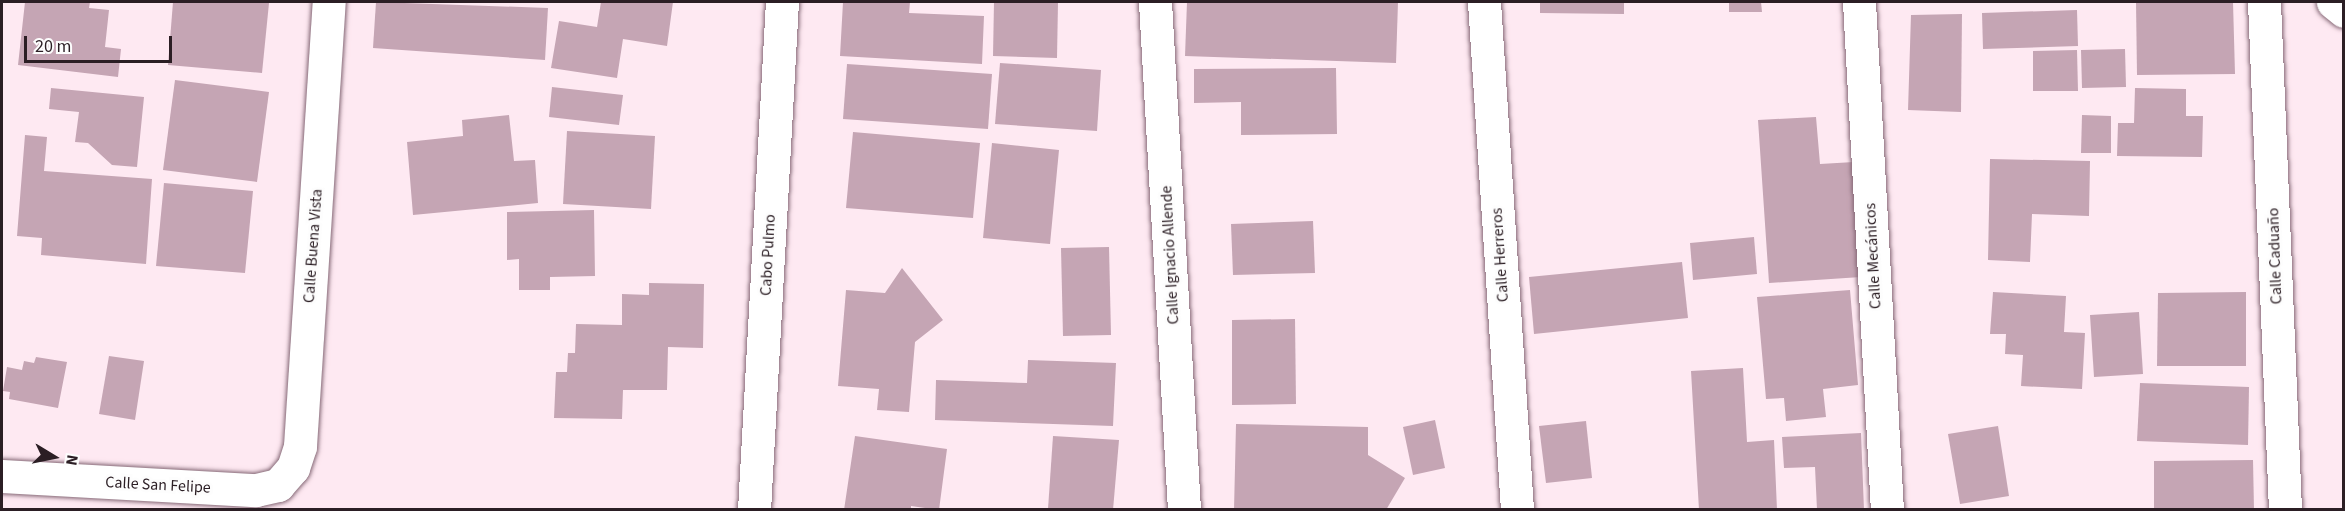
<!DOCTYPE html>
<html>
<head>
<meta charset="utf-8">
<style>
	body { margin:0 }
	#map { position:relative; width:2345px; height:511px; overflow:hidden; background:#fee9f2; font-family:"Source Sans 3",sans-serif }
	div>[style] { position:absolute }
	.building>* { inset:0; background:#c5a5b4 }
	.roads { filter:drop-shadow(0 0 2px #866977) drop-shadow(0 0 2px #866977) }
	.minor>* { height:33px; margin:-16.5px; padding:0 16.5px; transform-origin:16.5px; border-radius:16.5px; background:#fff }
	span { translate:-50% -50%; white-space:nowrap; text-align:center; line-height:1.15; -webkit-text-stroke:6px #fdfdfd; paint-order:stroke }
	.street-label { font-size:16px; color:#2b1e24 }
	.frame { position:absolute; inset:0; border:3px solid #2b1e24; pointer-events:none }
	.north { position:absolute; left:24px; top:427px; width:60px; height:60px; -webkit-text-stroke:4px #fdfdfd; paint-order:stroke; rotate:100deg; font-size:16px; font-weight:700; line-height:24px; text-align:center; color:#2b1e24 }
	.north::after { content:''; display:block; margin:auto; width:21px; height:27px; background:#2b1e24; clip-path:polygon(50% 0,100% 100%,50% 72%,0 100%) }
	.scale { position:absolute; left:24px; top:36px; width:148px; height:27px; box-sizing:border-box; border:3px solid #2b1e24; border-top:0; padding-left:8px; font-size:18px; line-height:21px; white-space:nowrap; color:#2b1e24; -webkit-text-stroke:4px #fdfdfd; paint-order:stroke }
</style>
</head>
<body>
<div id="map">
	<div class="building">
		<div style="clip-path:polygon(25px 2px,90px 2px,89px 8px,109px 10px,105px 47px,121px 49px,118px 77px,18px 65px)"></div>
		<div style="clip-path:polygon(173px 2px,269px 3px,262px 73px,168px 65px)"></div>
		<div style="clip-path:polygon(376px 2px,548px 8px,545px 60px,373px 48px)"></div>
		<div style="clip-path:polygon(601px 2px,673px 2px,667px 46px,623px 39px,617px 78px,551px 68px,559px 21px,597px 27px)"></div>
		<div style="clip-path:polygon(843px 2px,910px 2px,909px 13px,984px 16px,982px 64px,840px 56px)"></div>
		<div style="clip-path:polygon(994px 2px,1058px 2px,1057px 58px,993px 56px)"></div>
		<div style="clip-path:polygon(1187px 2px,1398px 2px,1396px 63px,1185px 56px)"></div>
		<div style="clip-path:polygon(1540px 2px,1624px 2px,1624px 14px,1540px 13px)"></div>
		<div style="clip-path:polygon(1729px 2px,1761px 2px,1762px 12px,1729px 12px)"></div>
		<div style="clip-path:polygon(2136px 2px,2233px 2px,2235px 74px,2137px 75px)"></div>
		<div style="clip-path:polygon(2077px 10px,2078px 46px,1983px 49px,1982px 13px)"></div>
		<div style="clip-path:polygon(1962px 14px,1961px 112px,1908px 110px,1911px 15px)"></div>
		<div style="clip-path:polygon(2125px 49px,2126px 87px,2082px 88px,2081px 50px)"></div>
		<div style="clip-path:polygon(2077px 50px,2078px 91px,2033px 91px,2033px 51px)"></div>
		<div style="clip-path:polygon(1000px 63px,1101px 70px,1097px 131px,995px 124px)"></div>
		<div style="clip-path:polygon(847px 64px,992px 74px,988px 129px,843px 119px)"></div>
		<div style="clip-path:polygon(1336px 68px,1337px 134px,1241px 135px,1241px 102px,1194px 103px,1194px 69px)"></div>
		<div style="clip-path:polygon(175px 80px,269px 92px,257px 182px,163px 170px)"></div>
		<div style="clip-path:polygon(552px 87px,623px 95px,619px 125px,549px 117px)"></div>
		<div style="clip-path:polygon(51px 88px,144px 97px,137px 167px,112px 165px,88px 143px,75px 142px,79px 112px,49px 109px)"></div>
		<div style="clip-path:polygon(2135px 88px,2186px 89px,2186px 116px,2203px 116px,2202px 157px,2117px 156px,2118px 123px,2134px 123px)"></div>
		<div style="clip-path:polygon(509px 115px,514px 161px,535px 160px,538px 203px,413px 215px,407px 142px,463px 136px,462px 120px)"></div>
		<div style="clip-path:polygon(2082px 115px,2111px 116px,2111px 153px,2081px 153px)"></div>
		<div style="clip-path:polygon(1816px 117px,1820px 164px,1854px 162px,1861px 277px,1769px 283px,1758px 120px)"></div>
		<div style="clip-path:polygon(567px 131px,655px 136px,651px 209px,563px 204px)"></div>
		<div style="clip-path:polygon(853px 132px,980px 143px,973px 218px,846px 208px)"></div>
		<div style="clip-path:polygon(25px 135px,47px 137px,44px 171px,152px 179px,146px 264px,41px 255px,42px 238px,17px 236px)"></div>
		<div style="clip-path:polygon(992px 143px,1059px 150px,1050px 244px,983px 238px)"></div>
		<div style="clip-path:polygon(1990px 159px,2090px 161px,2089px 216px,2032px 214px,2030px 262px,1988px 260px)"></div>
		<div style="clip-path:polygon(164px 183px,253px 191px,245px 273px,156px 266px)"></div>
		<div style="clip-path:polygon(594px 210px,595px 276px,550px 277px,550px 290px,519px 290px,519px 259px,507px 260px,507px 212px)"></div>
		<div style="clip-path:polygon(1313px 221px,1315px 273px,1233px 275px,1231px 224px)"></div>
		<div style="clip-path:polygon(1754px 237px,1757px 274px,1693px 280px,1690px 243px)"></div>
		<div style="clip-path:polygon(1109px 247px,1111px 335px,1063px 336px,1061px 248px)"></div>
		<div style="clip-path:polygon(1682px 262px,1688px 318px,1534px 334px,1529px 277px)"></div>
		<div style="clip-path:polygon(902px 268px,943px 320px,915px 342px,909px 412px,877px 410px,879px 389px,838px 386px,846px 290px,885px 293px)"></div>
		<div style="clip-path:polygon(649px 283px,704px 284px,703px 348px,668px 347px,667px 390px,623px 390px,622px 419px,554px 418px,556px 372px,567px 372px,568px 353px,575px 353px,576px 324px,622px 325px,622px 294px,649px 295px)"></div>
		<div style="clip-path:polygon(1850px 290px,1858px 385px,1823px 389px,1826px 417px,1786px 421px,1784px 398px,1766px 399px,1757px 297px)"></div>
		<div style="clip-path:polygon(1993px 292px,2066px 296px,2064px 332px,2085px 333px,2082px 389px,2021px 386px,2023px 355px,2005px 354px,2006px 334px,1990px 334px)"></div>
		<div style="clip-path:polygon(2246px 292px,2246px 366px,2157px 366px,2158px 293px)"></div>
		<div style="clip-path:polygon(2139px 312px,2143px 374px,2094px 377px,2090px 315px)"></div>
		<div style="clip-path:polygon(1295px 319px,1296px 404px,1232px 405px,1232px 320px)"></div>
		<div style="clip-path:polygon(109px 356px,144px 361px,135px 420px,99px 414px)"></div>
		<div style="clip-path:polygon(36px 357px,67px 362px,58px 408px,9px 399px,10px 392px,3px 391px,7px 367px,22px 370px,24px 361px,34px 363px)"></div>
		<div style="clip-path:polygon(1028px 360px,1116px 363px,1113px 426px,935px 420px,936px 380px,1027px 383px)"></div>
		<div style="clip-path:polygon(1743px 368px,1747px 442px,1774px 440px,1777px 510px,1699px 510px,1691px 371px)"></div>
		<div style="clip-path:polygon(2140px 383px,2249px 387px,2248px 445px,2137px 441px)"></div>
		<div style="clip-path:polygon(1435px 420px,1445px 468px,1413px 475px,1403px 427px)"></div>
		<div style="clip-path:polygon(1586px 421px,1592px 478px,1546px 483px,1539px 426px)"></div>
		<div style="clip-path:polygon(1236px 424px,1368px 427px,1368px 455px,1405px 478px,1386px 510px,1234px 510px)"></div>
		<div style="clip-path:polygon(1998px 426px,2009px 496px,1960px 504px,1948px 434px)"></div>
		<div style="clip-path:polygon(1861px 433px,1864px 510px,1817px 510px,1815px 467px,1784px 468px,1782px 437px)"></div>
		<div style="clip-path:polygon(855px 436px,947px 449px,939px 510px,911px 506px,911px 510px,844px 510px)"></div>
		<div style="clip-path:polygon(1053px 436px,1119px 440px,1113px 510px,1048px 509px)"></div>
		<div style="clip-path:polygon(2253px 460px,2254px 510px,2154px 510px,2154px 461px)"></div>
	</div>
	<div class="roads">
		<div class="minor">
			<div style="left:1155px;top:2px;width:509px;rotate:86.73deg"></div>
			<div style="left:1484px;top:2px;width:509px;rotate:86.28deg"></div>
			<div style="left:1859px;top:2px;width:509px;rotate:86.85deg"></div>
			<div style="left:2264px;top:2px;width:508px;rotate:87.63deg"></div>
			<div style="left:2333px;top:2px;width:14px;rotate:39deg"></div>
			<div style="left:2px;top:476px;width:254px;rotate:3.2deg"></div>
			<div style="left:256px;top:490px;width:23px;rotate:-13deg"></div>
			<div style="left:278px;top:485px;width:23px;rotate:-49deg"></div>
			<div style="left:293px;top:468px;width:23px;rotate:-72deg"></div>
			<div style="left:300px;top:446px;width:445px;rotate:-86.3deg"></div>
			<div style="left:754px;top:510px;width:509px;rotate:-86.85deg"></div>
		</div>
	</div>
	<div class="street-label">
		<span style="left:313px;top:246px;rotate:-86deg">Calle Buena Vista</span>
		<span style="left:768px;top:255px;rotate:-87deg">Cabo Pulmo</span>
		<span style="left:1170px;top:255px;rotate:-93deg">Calle Ignacio Allende</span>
		<span style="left:1500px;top:255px;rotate:-94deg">Calle Herreros</span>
		<span style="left:1873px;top:256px;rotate:-93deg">Calle Mecánicos</span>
		<span style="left:2275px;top:256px;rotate:-92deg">Calle Caduaño</span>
		<span style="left:158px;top:485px;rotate:3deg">Calle San Felipe</span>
	</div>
	<div class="frame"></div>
	<div class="north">N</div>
	<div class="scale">20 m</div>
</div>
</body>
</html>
